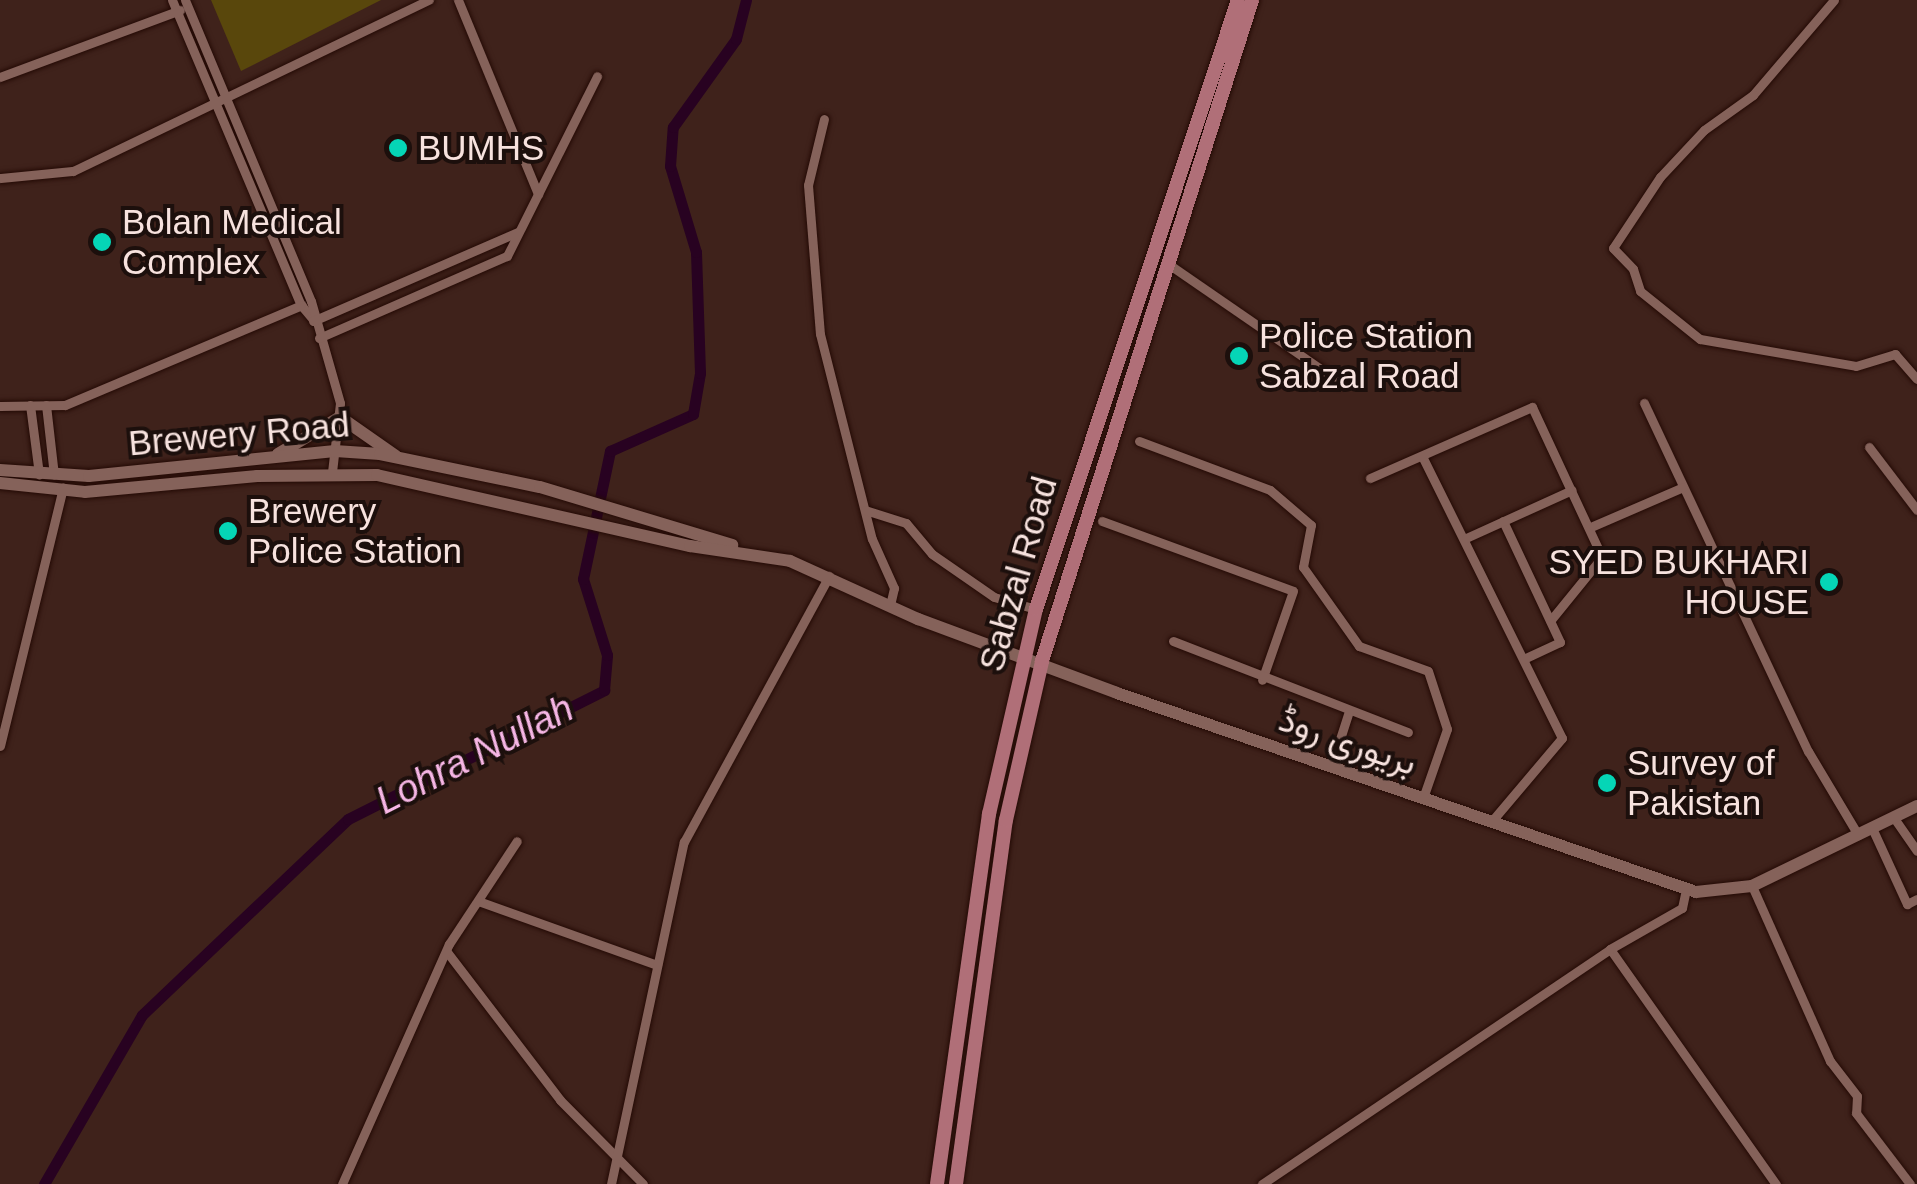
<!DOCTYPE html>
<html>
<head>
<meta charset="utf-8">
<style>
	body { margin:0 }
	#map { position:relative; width:1917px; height:1184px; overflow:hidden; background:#3f221b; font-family:Helvetica,Vazirmatn,sans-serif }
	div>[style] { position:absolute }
	.green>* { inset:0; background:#59470c }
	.canal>* { height:11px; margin:-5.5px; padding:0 5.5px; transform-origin:5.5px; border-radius:5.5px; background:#280221 }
	.roads { filter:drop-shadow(0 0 2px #240a05) drop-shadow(0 0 2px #240a05) }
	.minor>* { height:9px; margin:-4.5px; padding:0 4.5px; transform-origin:4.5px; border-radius:4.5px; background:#85625a }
	.secondary>* { height:12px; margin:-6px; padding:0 6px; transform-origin:6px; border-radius:6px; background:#85625a }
	.primary>* { height:14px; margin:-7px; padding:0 7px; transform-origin:7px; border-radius:7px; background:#b06f78 }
	.dots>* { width:28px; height:28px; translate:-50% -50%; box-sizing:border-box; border:5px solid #1c0f0c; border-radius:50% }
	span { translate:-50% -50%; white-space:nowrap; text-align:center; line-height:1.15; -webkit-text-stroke:8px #1c0f0c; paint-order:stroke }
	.poi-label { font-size:35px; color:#f7e2de }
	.left { translate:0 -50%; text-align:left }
	.right { translate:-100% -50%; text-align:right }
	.street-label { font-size:35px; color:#f7e2de }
	.water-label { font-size:38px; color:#f6b6e5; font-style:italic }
</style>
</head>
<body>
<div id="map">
	<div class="green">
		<div style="clip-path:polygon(211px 0,381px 0,241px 71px)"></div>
	</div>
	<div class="canal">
		<div style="left:44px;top:1184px;width:195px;rotate:-59.9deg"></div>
		<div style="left:142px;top:1015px;width:284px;rotate:-43.6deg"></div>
		<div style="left:348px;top:819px;width:287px;rotate:-26.7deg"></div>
		<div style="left:604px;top:690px;width:35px;rotate:-85deg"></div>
		<div style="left:607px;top:655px;width:80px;rotate:-107.5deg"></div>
		<div style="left:583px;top:579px;width:131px;rotate:-78.1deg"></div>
		<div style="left:610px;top:451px;width:91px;rotate:-24deg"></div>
		<div style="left:693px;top:414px;width:42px;rotate:-80.3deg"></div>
		<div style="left:700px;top:373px;width:121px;rotate:-91.9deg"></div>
		<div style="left:696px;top:252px;width:90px;rotate:-106.8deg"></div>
		<div style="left:670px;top:166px;width:39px;rotate:-86deg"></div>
		<div style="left:673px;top:127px;width:108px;rotate:-54.4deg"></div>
		<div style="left:736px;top:39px;width:40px;rotate:-75.6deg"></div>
	</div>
	<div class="roads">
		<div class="minor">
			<div style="left:172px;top:0;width:331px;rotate:67.1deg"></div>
			<div style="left:301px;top:305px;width:17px;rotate:50deg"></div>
			<div style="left:185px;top:0;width:326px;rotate:67.3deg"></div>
			<div style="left:311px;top:301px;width:106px;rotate:74.1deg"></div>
			<div style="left:340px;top:403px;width:69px;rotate:96.6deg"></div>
			<div style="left:458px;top:0;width:210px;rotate:67.6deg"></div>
			<div style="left:1834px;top:0;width:125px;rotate:130.5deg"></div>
			<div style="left:1753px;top:95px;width:60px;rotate:144.5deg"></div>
			<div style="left:1704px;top:130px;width:64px;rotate:133.1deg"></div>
			<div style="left:1660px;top:177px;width:85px;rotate:123.5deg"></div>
			<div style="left:1613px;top:248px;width:29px;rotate:46deg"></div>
			<div style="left:1633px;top:269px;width:23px;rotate:72deg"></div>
			<div style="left:1640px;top:291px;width:77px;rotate:38.7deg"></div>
			<div style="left:1700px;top:339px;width:158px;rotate:9.8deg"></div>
			<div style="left:1856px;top:366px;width:41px;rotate:-17.1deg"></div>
			<div style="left:1895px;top:354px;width:33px;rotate:49deg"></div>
			<div style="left:0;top:77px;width:192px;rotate:-20.4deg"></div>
			<div style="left:824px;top:119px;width:68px;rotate:103.6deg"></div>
			<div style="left:808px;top:185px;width:149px;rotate:85.4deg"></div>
			<div style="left:820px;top:334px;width:211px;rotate:75.8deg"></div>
			<div style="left:872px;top:539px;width:54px;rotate:65.8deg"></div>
			<div style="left:894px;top:588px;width:18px;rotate:103deg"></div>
			<div style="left:0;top:178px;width:73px;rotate:-5.5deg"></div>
			<div style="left:73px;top:171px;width:395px;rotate:-25.7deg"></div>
			<div style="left:1167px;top:263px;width:208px;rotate:34.6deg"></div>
			<div style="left:313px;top:321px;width:223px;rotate:-23.5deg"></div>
			<div style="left:319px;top:338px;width:205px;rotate:-23.6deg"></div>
			<div style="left:507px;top:256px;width:201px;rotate:-63.4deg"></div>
			<div style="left:1644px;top:403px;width:385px;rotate:64.8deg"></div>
			<div style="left:1808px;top:751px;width:98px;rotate:59.2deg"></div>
			<div style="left:30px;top:405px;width:70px;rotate:82.6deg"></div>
			<div style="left:46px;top:405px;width:70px;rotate:83.5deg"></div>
			<div style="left:0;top:406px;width:65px;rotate:-0.9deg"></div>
			<div style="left:65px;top:405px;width:257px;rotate:-22.9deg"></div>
			<div style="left:1139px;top:441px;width:140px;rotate:20.5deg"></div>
			<div style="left:1270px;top:490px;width:54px;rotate:40.5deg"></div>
			<div style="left:1311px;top:525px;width:43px;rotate:100.8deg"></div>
			<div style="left:1303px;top:567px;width:97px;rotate:54.7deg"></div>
			<div style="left:1359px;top:646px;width:73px;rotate:19.9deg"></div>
			<div style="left:1428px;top:671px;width:61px;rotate:71.9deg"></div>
			<div style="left:1447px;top:729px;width:73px;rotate:109.2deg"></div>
			<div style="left:1869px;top:447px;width:79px;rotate:52.7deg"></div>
			<div style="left:1422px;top:456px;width:315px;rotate:63.6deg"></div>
			<div style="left:1562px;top:738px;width:110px;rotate:130.2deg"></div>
			<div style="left:1370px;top:478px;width:177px;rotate:-23.7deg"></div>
			<div style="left:1532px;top:407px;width:166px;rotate:65deg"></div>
			<div style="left:1602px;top:557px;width:82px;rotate:129.1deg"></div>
			<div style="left:865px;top:510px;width:43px;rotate:17.6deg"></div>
			<div style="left:906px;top:523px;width:40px;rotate:50deg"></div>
			<div style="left:932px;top:554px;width:75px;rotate:34.7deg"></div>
			<div style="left:994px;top:597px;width:44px;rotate:15.9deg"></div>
			<div style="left:1102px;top:521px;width:203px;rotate:20.1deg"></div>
			<div style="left:1293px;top:591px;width:94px;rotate:109.2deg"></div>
			<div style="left:1503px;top:521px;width:134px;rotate:64.8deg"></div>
			<div style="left:1560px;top:642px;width:40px;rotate:155deg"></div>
			<div style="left:1593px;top:526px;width:98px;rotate:-23.4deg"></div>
			<div style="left:1466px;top:538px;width:116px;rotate:-24.4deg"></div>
			<div style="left:1173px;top:641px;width:252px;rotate:21.2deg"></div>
			<div style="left:0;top:746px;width:266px;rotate:-76.3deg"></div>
			<div style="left:1331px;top:767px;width:59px;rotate:-72.2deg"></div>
			<div style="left:1894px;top:818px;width:40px;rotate:55.1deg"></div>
			<div style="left:1872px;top:828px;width:84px;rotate:65.3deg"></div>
			<div style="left:1907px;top:904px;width:11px;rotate:-27deg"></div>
			<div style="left:1752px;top:886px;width:192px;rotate:66deg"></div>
			<div style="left:1830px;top:1061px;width:44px;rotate:52.4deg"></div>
			<div style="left:1857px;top:1096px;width:17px;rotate:93deg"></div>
			<div style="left:1856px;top:1113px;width:89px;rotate:52.7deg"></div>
			<div style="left:481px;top:902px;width:187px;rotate:19.7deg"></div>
			<div style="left:1610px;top:949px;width:288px;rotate:54.8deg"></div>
			<div style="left:447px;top:952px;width:186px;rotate:52.6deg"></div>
			<div style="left:560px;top:1100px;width:118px;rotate:45.3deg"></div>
			<div style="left:342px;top:1184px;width:263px;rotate:-66deg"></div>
			<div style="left:449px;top:944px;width:123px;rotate:-56.6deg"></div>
			<div style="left:611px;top:1184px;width:350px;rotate:-78deg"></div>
			<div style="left:684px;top:842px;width:303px;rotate:-61.4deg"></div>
			<div style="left:1262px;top:1184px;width:420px;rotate:-34deg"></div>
			<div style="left:1610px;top:949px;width:83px;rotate:-29.7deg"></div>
			<div style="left:1682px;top:908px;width:19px;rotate:-78deg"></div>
		</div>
		<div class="secondary">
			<div style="left:278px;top:454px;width:72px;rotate:-30.8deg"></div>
			<div style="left:340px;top:417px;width:68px;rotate:34.9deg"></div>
			<div style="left:0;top:470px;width:89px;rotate:3.9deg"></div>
			<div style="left:89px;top:476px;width:247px;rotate:-5.8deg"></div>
			<div style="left:335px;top:451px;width:45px;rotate:3.8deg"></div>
			<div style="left:380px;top:454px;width:163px;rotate:11.7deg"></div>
			<div style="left:540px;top:487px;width:201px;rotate:16.8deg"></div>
			<div style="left:0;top:483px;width:85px;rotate:6deg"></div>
			<div style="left:85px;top:492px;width:173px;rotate:-5.3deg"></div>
			<div style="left:257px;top:476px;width:120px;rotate:-0.5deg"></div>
			<div style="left:377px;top:475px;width:321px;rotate:12.8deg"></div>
			<div style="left:690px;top:546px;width:101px;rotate:8.5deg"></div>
			<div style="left:790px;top:561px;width:141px;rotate:24.4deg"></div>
			<div style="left:918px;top:619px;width:212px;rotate:20.4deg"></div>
			<div style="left:1117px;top:693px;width:612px;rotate:18.97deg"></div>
			<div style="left:1696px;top:892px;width:56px;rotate:-6.1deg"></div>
			<div style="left:1752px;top:886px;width:183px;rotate:-25.9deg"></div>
		</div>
		<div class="primary">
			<div style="left:937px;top:1184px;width:374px;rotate:-82deg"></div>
			<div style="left:989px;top:814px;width:210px;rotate:-77.1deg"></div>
			<div style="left:1036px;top:609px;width:642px;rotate:-71.65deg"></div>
			<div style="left:956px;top:1184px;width:367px;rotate:-82.2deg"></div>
			<div style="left:1006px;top:820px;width:163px;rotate:-77.2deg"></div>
			<div style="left:1042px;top:661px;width:694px;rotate:-72.37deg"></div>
		</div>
	</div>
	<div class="dots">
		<div style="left:398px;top:148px;background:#05d5b6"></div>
		<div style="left:102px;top:242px;background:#05d5b6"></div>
		<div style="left:1239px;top:356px;background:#05d5b6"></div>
		<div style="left:228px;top:531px;background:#05d5b6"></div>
		<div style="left:1829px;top:582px;background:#05d5b6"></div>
		<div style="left:1607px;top:783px;background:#05d5b6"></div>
	</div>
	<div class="poi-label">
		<span class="left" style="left:418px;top:148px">BUMHS</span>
		<span class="left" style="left:122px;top:242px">Bolan Medical<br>Complex</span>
		<span class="left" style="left:1259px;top:356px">Police Station<br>Sabzal Road</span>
		<span class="left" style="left:248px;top:531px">Brewery<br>Police Station</span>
		<span class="right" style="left:1809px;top:582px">SYED BUKHARI<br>HOUSE</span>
		<span class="left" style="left:1627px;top:783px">Survey of<br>Pakistan</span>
	</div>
	<div class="street-label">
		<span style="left:239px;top:434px;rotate:-5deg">Brewery Road</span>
		<span style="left:1018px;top:574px;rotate:-74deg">Sabzal Road</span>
		<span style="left:1348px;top:741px;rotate:19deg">بریوری روڈ</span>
	</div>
	<div class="water-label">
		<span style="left:475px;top:755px;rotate:-27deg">Lohra Nullah</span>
	</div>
</div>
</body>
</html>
